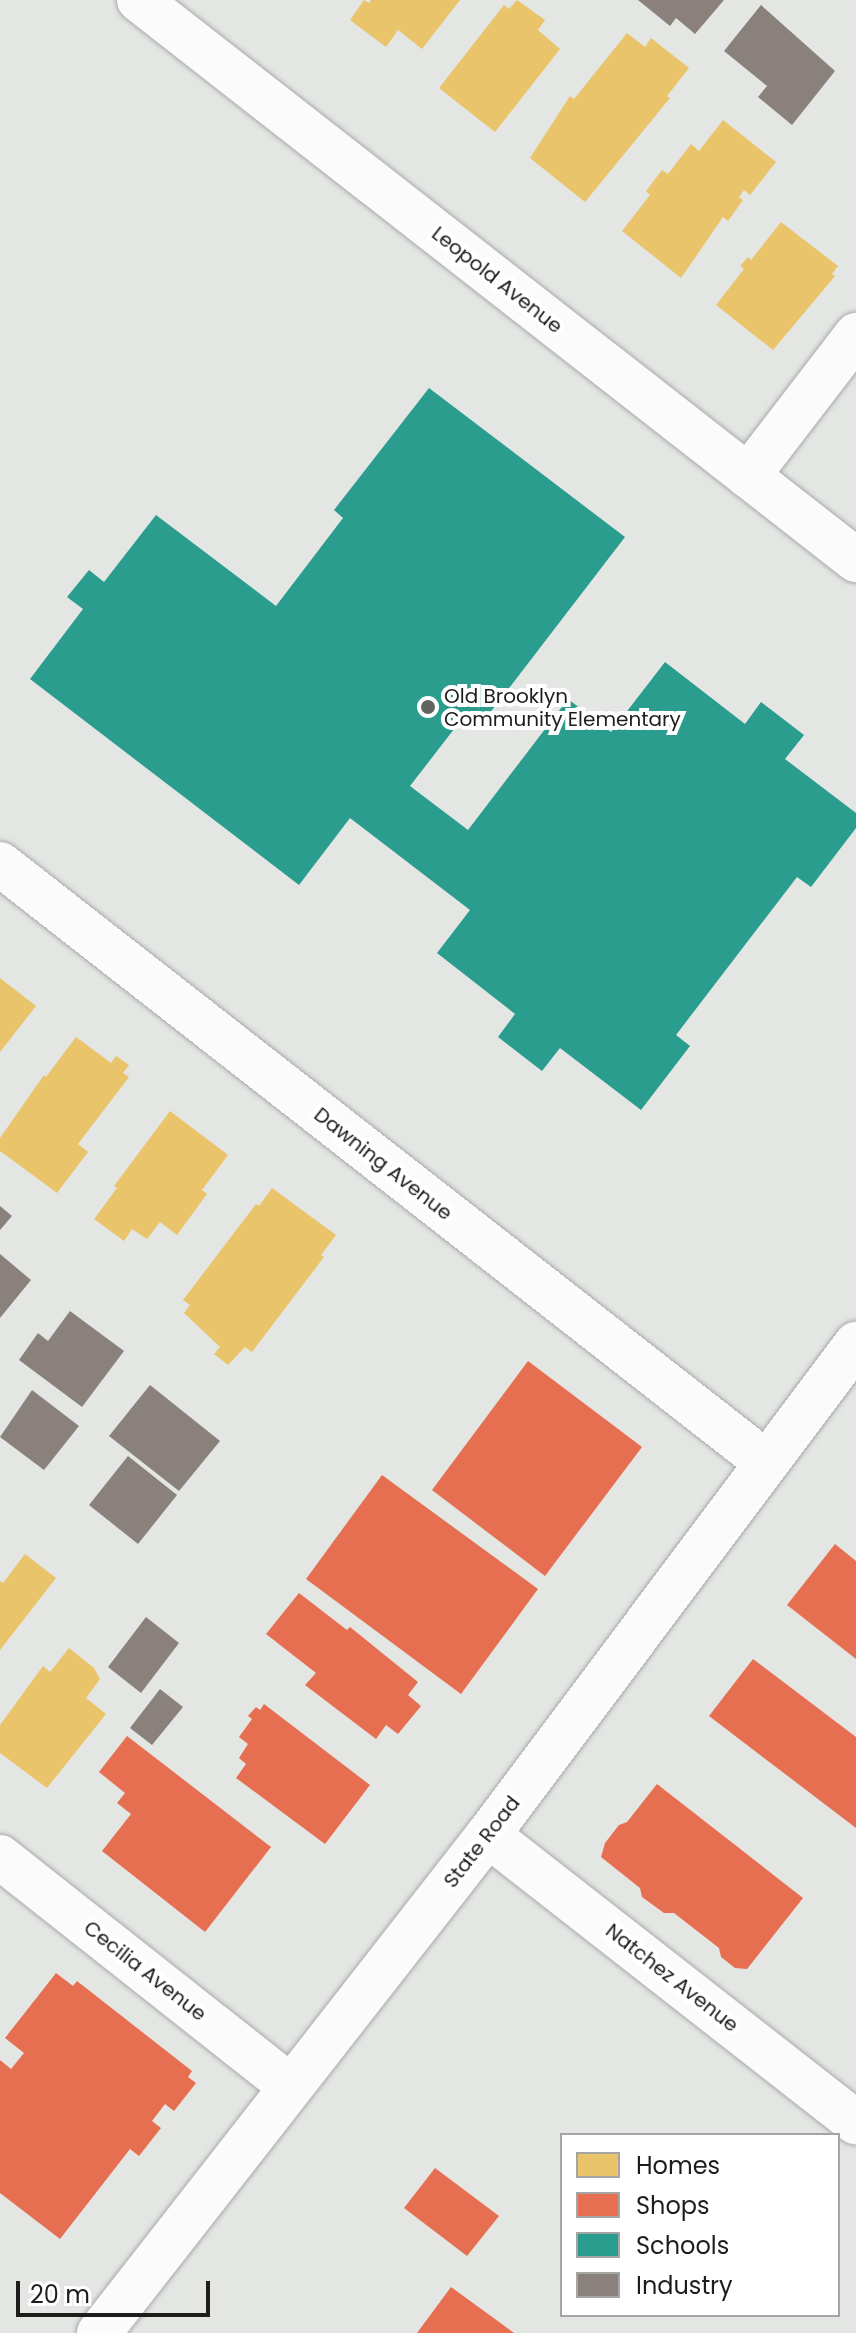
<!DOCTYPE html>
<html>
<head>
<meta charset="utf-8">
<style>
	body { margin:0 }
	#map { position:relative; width:856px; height:2333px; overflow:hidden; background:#e3e6e3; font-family:Poppins,sans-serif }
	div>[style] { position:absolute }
	.homes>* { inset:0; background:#e9c46a }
	.shops>* { inset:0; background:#e76f51 }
	.schools>* { inset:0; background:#2a9d8f }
	.industry>* { inset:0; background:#8a817c }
	.roads { filter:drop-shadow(0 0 2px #a8aaa8) drop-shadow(0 0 2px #a8aaa8) }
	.minor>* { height:44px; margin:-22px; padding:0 22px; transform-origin:22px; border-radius:22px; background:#fbfbfb }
	.secondary>* { height:44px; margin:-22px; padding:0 22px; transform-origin:22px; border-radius:22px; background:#fbfbfb }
	.dots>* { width:22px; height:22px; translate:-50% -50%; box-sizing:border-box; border:4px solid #fff; border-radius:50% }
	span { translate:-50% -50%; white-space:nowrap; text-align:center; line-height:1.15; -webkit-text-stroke:8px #fff; paint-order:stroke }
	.street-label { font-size:20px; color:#1d1e1c }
	.poi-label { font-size:20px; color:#1d1e1c }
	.left { translate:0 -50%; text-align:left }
	.legend { position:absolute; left:560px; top:2133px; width:280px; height:184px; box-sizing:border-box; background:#fff; border:2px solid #a5a5a4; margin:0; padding:10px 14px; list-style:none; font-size:24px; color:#1d1e1c }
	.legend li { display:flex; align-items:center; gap:16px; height:40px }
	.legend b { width:40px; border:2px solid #a5a5a4 }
	.scale { position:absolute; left:16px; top:2281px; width:194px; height:36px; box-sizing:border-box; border:4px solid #1d1e1c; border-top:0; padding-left:10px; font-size:24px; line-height:28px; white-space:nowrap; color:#1d1e1c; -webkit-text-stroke:6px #fff; paint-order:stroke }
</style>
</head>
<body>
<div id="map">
	<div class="homes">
		<div style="clip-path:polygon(364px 0,369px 3px,371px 0,460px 0,422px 49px,398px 30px,386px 47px,350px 20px)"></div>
		<div style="clip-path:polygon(517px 0,545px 20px,538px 30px,560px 49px,495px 132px,439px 88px,504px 5px,509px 9px)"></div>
		<div style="clip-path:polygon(627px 33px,645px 47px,651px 38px,689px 68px,667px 96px,670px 98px,585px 202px,530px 158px,570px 96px,574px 99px)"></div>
		<div style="clip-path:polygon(723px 120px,776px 162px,750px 195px,744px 190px,739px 197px,743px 200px,728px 221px,723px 217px,681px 278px,622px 231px,650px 195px,646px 191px,662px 170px,668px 174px,691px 144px,699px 151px)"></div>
		<div style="clip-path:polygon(781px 222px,838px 266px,832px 274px,835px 276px,773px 350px,716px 305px,744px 269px,740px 266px,748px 257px,751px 260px)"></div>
		<div style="clip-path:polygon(0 978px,36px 1006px,0 1052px)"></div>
		<div style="clip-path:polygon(76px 1037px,111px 1063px,116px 1056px,129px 1065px,123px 1073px,129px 1077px,78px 1144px,88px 1152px,57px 1193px,0 1151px,0 1138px,44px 1075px,46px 1077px)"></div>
		<div style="clip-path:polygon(170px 1111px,228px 1155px,202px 1190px,207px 1194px,177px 1235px,160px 1222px,147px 1239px,132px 1229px,124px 1241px,94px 1219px,117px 1188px,114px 1186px)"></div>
		<div style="clip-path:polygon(272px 1188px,336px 1235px,321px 1255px,324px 1257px,252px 1352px,245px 1347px,228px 1365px,214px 1354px,220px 1347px,184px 1313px,190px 1305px,183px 1300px,256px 1204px,259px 1206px)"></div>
		<div style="clip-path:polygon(25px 1554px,56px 1578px,0 1650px,0 1581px,3px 1583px)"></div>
		<div style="clip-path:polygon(69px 1648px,94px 1668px,100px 1679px,86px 1698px,106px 1714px,47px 1788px,0 1753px,0 1725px,43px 1666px,50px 1672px)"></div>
	</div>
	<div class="shops">
		<div style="clip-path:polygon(528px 1361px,642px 1447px,545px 1576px,432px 1490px)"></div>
		<div style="clip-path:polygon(382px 1475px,538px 1589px,461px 1694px,306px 1579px)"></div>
		<div style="clip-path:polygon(835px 1544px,856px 1561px,856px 1659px,787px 1605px)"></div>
		<div style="clip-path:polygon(299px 1593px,347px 1630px,350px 1627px,418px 1682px,408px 1695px,421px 1706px,398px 1734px,386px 1725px,376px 1739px,305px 1685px,316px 1673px,266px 1634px)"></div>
		<div style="clip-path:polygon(753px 1659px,856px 1737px,856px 1828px,709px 1716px)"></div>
		<div style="clip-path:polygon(264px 1704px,370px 1785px,325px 1844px,236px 1778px,246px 1764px,239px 1758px,248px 1744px,239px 1737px,252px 1719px,248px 1716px,256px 1707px,260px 1710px)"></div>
		<div style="clip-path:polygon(127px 1736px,271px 1847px,205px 1932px,102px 1851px,131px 1814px,117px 1803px,125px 1793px,99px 1772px)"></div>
		<div style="clip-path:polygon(657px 1784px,803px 1898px,747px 1969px,735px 1968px,721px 1957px,719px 1948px,674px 1913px,664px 1913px,642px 1897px,640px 1888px,601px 1857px,605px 1843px,619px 1825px,627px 1822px)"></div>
		<div style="clip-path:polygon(56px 1973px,73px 1986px,77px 1981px,192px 2071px,188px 2077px,196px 2083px,174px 2111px,165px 2104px,152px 2121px,161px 2128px,139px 2156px,130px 2149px,60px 2239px,0 2193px,0 2060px,11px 2069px,24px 2053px,5px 2038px)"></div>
		<div style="clip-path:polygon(435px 2168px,499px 2216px,467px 2256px,404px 2208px)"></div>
		<div style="clip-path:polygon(451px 2287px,514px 2333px,417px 2333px)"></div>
	</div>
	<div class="schools">
		<div style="clip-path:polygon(429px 388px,625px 537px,483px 722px,468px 711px,410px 786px,468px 830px,568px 699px,611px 732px,665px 662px,745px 724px,761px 702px,804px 735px,785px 759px,856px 813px,856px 828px,811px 887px,797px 877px,676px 1035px,690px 1046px,641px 1110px,560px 1048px,542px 1071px,498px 1037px,515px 1014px,437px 953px,470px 910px,350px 818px,299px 885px,30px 679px,83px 609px,67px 597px,89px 570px,104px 582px,156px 515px,276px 606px,343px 518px,334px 510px)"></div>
	</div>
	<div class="industry">
		<div style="clip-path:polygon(638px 0,724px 0,695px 34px,676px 18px,670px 26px)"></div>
		<div style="clip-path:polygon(761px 5px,835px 71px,792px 125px,758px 97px,767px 86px,724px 51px)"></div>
		<div style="clip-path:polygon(0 1206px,12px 1216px,0 1230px)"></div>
		<div style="clip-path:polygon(0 1254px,31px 1280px,0 1318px)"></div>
		<div style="clip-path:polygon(70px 1311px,124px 1351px,82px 1407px,19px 1360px,38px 1333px,48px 1341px)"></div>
		<div style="clip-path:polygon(150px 1385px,220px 1441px,179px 1491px,109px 1436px)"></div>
		<div style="clip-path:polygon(32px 1390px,79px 1426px,44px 1470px,0 1437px)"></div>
		<div style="clip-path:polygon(128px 1456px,177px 1495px,138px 1544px,89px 1505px)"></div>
		<div style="clip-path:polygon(146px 1617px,179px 1643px,141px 1693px,108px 1667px)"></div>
		<div style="clip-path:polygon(160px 1689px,183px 1707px,152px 1745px,130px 1728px)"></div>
	</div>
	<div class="roads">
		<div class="minor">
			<div style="left:139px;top:0;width:910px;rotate:37.99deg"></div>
			<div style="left:748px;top:476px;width:178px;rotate:-52.5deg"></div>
			<div style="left:0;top:864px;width:973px;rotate:37.99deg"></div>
			<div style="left:488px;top:1835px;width:467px;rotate:38deg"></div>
			<div style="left:0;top:1857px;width:370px;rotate:38.3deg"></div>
		</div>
		<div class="secondary">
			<div style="left:99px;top:2333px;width:632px;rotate:-52.01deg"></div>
			<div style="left:488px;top:1835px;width:614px;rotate:-53.15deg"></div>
		</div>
	</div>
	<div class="dots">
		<div style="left:428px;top:707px;background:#626462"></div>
	</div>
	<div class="street-label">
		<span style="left:497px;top:280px;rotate:38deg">Leopold Avenue</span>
		<span style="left:383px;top:1164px;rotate:38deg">Dawning Avenue</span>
		<span style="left:482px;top:1842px;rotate:-52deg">State Road</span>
		<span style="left:145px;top:1971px;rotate:38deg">Cecilia Avenue</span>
		<span style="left:672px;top:1978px;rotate:38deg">Natchez Avenue</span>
	</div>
	<div class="poi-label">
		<span class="left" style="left:444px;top:708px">Old Brooklyn<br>Community Elementary</span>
	</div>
	<ul class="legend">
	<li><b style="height:22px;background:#e9c46a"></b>Homes</li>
	<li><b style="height:22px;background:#e76f51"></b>Shops</li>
	<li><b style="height:22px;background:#2a9d8f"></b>Schools</li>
	<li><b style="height:22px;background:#8a817c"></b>Industry</li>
	</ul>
	<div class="scale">20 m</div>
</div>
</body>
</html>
